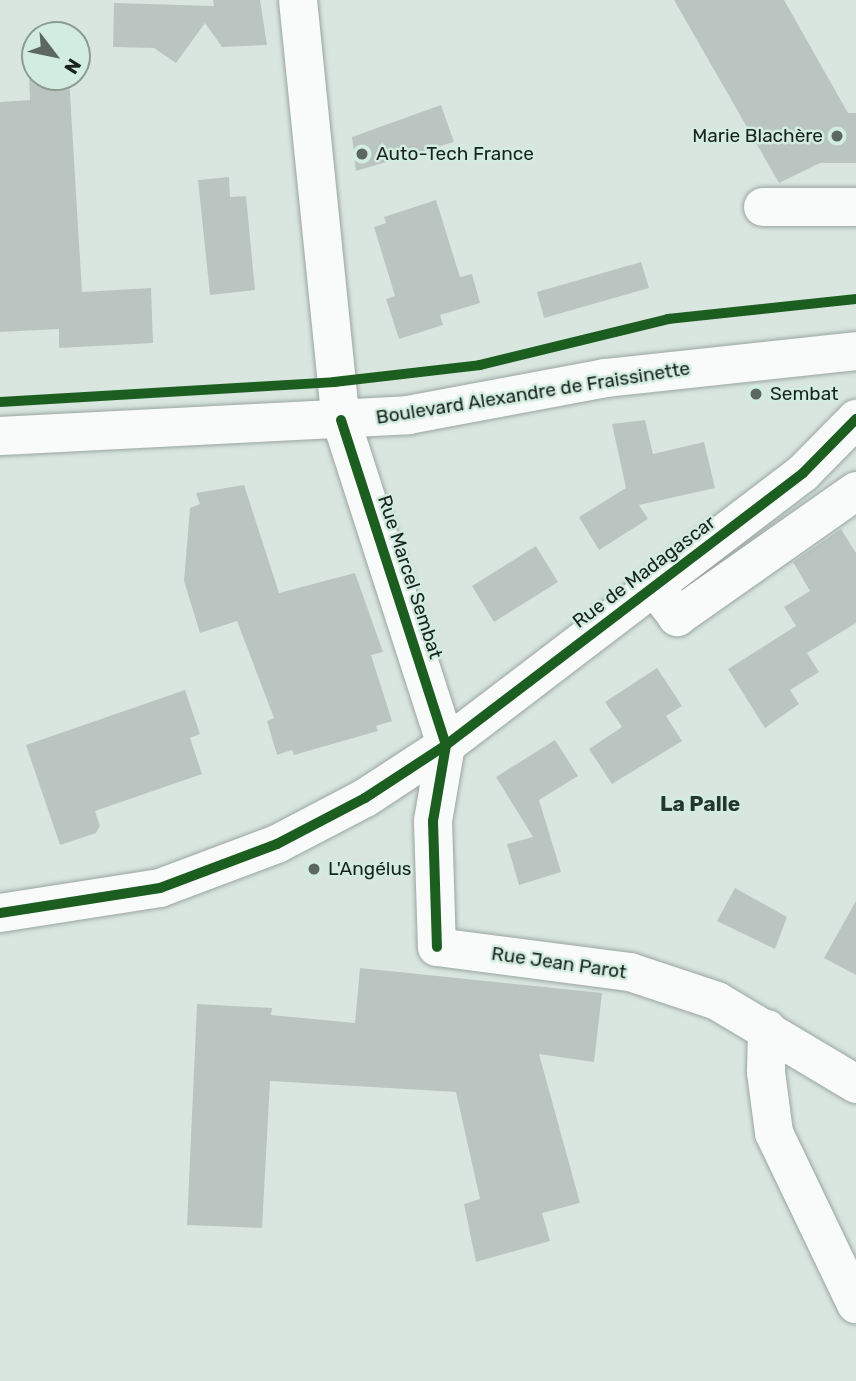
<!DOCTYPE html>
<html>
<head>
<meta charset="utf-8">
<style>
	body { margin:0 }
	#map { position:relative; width:856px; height:1381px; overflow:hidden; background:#d9e6e0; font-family:Rubik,sans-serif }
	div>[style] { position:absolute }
	.building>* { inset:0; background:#bac5c2 }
	.roads { filter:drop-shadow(0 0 2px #9aa5a0) drop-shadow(0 0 2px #9aa5a0) }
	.minor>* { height:38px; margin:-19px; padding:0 19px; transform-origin:19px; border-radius:19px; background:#f9fbfa }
	.cycleway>* { height:10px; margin:-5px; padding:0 5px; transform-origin:5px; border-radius:5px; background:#1b5e20 }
	.dots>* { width:19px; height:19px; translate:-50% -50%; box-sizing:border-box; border:4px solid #d3ece0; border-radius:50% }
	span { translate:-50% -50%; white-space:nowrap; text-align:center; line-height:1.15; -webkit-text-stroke:5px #d3ece0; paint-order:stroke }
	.poi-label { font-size:19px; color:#19221e }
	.right { translate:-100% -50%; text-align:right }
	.left { translate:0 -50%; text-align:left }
	.street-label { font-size:19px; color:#19221e }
	.neighbourhood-label { font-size:21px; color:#23372e; font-weight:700 }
	.north { position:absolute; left:21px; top:21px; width:70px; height:70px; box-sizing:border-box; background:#d3ece0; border:2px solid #899b92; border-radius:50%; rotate:122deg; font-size:19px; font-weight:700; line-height:28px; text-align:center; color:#19221e }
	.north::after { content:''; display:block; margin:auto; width:24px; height:32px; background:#5c6762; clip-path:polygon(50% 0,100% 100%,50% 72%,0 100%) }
</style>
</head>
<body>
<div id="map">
	<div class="building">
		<div style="clip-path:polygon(213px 0,260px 0,267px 45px,222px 47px,205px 23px,176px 63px,154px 48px,113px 47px,114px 3px,214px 6px)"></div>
		<div style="clip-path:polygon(674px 0,784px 0,848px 113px,856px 113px,856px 163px,820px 163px,779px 183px)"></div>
		<div style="clip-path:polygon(29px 77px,69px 77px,82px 292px,151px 288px,153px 343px,59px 348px,59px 329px,0 332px,0 102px,30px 100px)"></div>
		<div style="clip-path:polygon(441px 105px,454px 142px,356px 171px,352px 137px)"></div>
		<div style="clip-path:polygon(229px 177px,230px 197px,246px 196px,255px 290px,210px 295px,198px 180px)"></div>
		<div style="clip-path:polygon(436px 200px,460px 277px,472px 274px,480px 303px,440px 315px,443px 325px,399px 339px,386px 299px,395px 296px,374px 227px,386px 223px,384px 217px)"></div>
		<div style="clip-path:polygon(641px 262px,649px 288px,544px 318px,537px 292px)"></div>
		<div style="clip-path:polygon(645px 420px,653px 454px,704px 442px,715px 488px,639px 505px,648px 519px,599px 550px,579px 517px,626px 488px,612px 424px)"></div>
		<div style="clip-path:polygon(244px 485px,279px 593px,355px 573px,383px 652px,371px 655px,392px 721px,376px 726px,378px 731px,294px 755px,292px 750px,277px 755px,267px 721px,274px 718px,237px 621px,200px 633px,184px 581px,190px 508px,200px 504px,196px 493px)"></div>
		<div style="clip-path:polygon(841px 529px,856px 553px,856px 623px,807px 653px,819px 672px,790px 690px,799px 704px,765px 728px,728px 669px,796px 626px,784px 607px,810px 591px,793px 562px)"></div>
		<div style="clip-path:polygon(536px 546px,558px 582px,494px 622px,472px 586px)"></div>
		<div style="clip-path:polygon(657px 668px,682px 706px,666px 716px,682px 741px,612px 784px,589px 749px,622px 727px,605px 702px)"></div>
		<div style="clip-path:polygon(185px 690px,200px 734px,190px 738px,202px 774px,95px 811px,100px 826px,96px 833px,60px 845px,26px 745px)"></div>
		<div style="clip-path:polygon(555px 740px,578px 776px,539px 800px,561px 872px,519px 885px,507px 844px,533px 837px,496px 777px)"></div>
		<div style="clip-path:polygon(735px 888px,787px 917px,775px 949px,717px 921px)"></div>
		<div style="clip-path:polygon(856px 901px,856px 975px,824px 958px)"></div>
		<div style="clip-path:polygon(360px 968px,602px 993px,594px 1062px,539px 1054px,580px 1203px,542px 1213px,550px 1241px,476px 1262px,464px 1204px,480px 1199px,456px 1092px,270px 1081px,262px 1228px,187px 1225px,197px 1004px,272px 1008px,271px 1015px,355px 1023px)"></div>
	</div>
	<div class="roads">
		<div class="minor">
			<div style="left:298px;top:0;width:422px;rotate:84.2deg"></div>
			<div style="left:341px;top:420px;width:342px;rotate:72.1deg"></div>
			<div style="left:446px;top:745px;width:77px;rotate:99.7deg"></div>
			<div style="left:433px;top:821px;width:126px;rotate:88.2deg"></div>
			<div style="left:437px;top:947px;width:195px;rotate:7.4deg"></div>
			<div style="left:630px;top:972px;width:92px;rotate:18.4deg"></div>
			<div style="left:717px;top:1001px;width:162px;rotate:30.8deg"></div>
			<div style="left:763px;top:207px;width:93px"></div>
			<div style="left:0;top:436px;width:409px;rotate:-2.9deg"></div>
			<div style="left:408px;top:415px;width:200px;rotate:-10.6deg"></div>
			<div style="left:605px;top:378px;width:252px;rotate:-6.1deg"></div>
			<div style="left:654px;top:586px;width:39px;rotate:53deg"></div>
			<div style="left:677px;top:617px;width:219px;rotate:-35.1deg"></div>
			<div style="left:0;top:913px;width:162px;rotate:-8.9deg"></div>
			<div style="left:160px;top:888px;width:125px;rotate:-20.6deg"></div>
			<div style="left:277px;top:844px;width:99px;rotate:-27.6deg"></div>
			<div style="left:365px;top:798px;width:97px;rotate:-33.2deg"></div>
			<div style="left:446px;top:745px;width:449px;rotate:-37.3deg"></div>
			<div style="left:803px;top:473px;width:76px;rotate:-45.5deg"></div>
			<div style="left:767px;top:1029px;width:43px;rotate:91.3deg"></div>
			<div style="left:766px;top:1072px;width:62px;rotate:82.5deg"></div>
			<div style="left:774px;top:1133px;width:190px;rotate:64.4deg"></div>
		</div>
	</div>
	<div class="cycleway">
		<div style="left:0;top:402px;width:335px;rotate:-3.4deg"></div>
		<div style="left:334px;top:382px;width:147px;rotate:-6.6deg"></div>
		<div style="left:480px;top:365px;width:194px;rotate:-13.7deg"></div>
		<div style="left:668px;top:319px;width:189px;rotate:-6.1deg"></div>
		<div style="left:341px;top:420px;width:342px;rotate:72.1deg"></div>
		<div style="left:446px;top:745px;width:77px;rotate:99.7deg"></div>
		<div style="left:433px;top:821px;width:126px;rotate:88.2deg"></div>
		<div style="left:0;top:913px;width:162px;rotate:-8.9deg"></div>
		<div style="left:160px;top:888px;width:125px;rotate:-20.6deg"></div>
		<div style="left:277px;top:844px;width:99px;rotate:-27.6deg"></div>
		<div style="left:365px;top:798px;width:97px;rotate:-33.2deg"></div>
		<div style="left:446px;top:745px;width:449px;rotate:-37.3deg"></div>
		<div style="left:803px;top:473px;width:76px;rotate:-45.5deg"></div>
	</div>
	<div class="dots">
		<div style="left:837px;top:136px;background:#5c6762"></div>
		<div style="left:362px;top:154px;background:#5c6762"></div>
		<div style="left:756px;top:394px;background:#5c6762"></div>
		<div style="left:314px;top:869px;background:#5c6762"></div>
	</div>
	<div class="poi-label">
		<span class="right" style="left:823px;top:136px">Marie Blachère</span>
		<span class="left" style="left:376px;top:154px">Auto-Tech France</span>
		<span class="left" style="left:770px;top:394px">Sembat</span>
		<span class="left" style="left:328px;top:869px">L'Angélus</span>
	</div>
	<div class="street-label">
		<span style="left:533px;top:393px;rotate:-9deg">Boulevard Alexandre de Fraissinette</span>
		<span style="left:644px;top:572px;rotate:-37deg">Rue de Madagascar</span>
		<span style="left:410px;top:577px;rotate:72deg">Rue Marcel Sembat</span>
		<span style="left:559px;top:963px;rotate:8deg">Rue Jean Parot</span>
	</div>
	<div class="neighbourhood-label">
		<span style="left:700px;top:804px">La Palle</span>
	</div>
	<div class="north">N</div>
</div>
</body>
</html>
